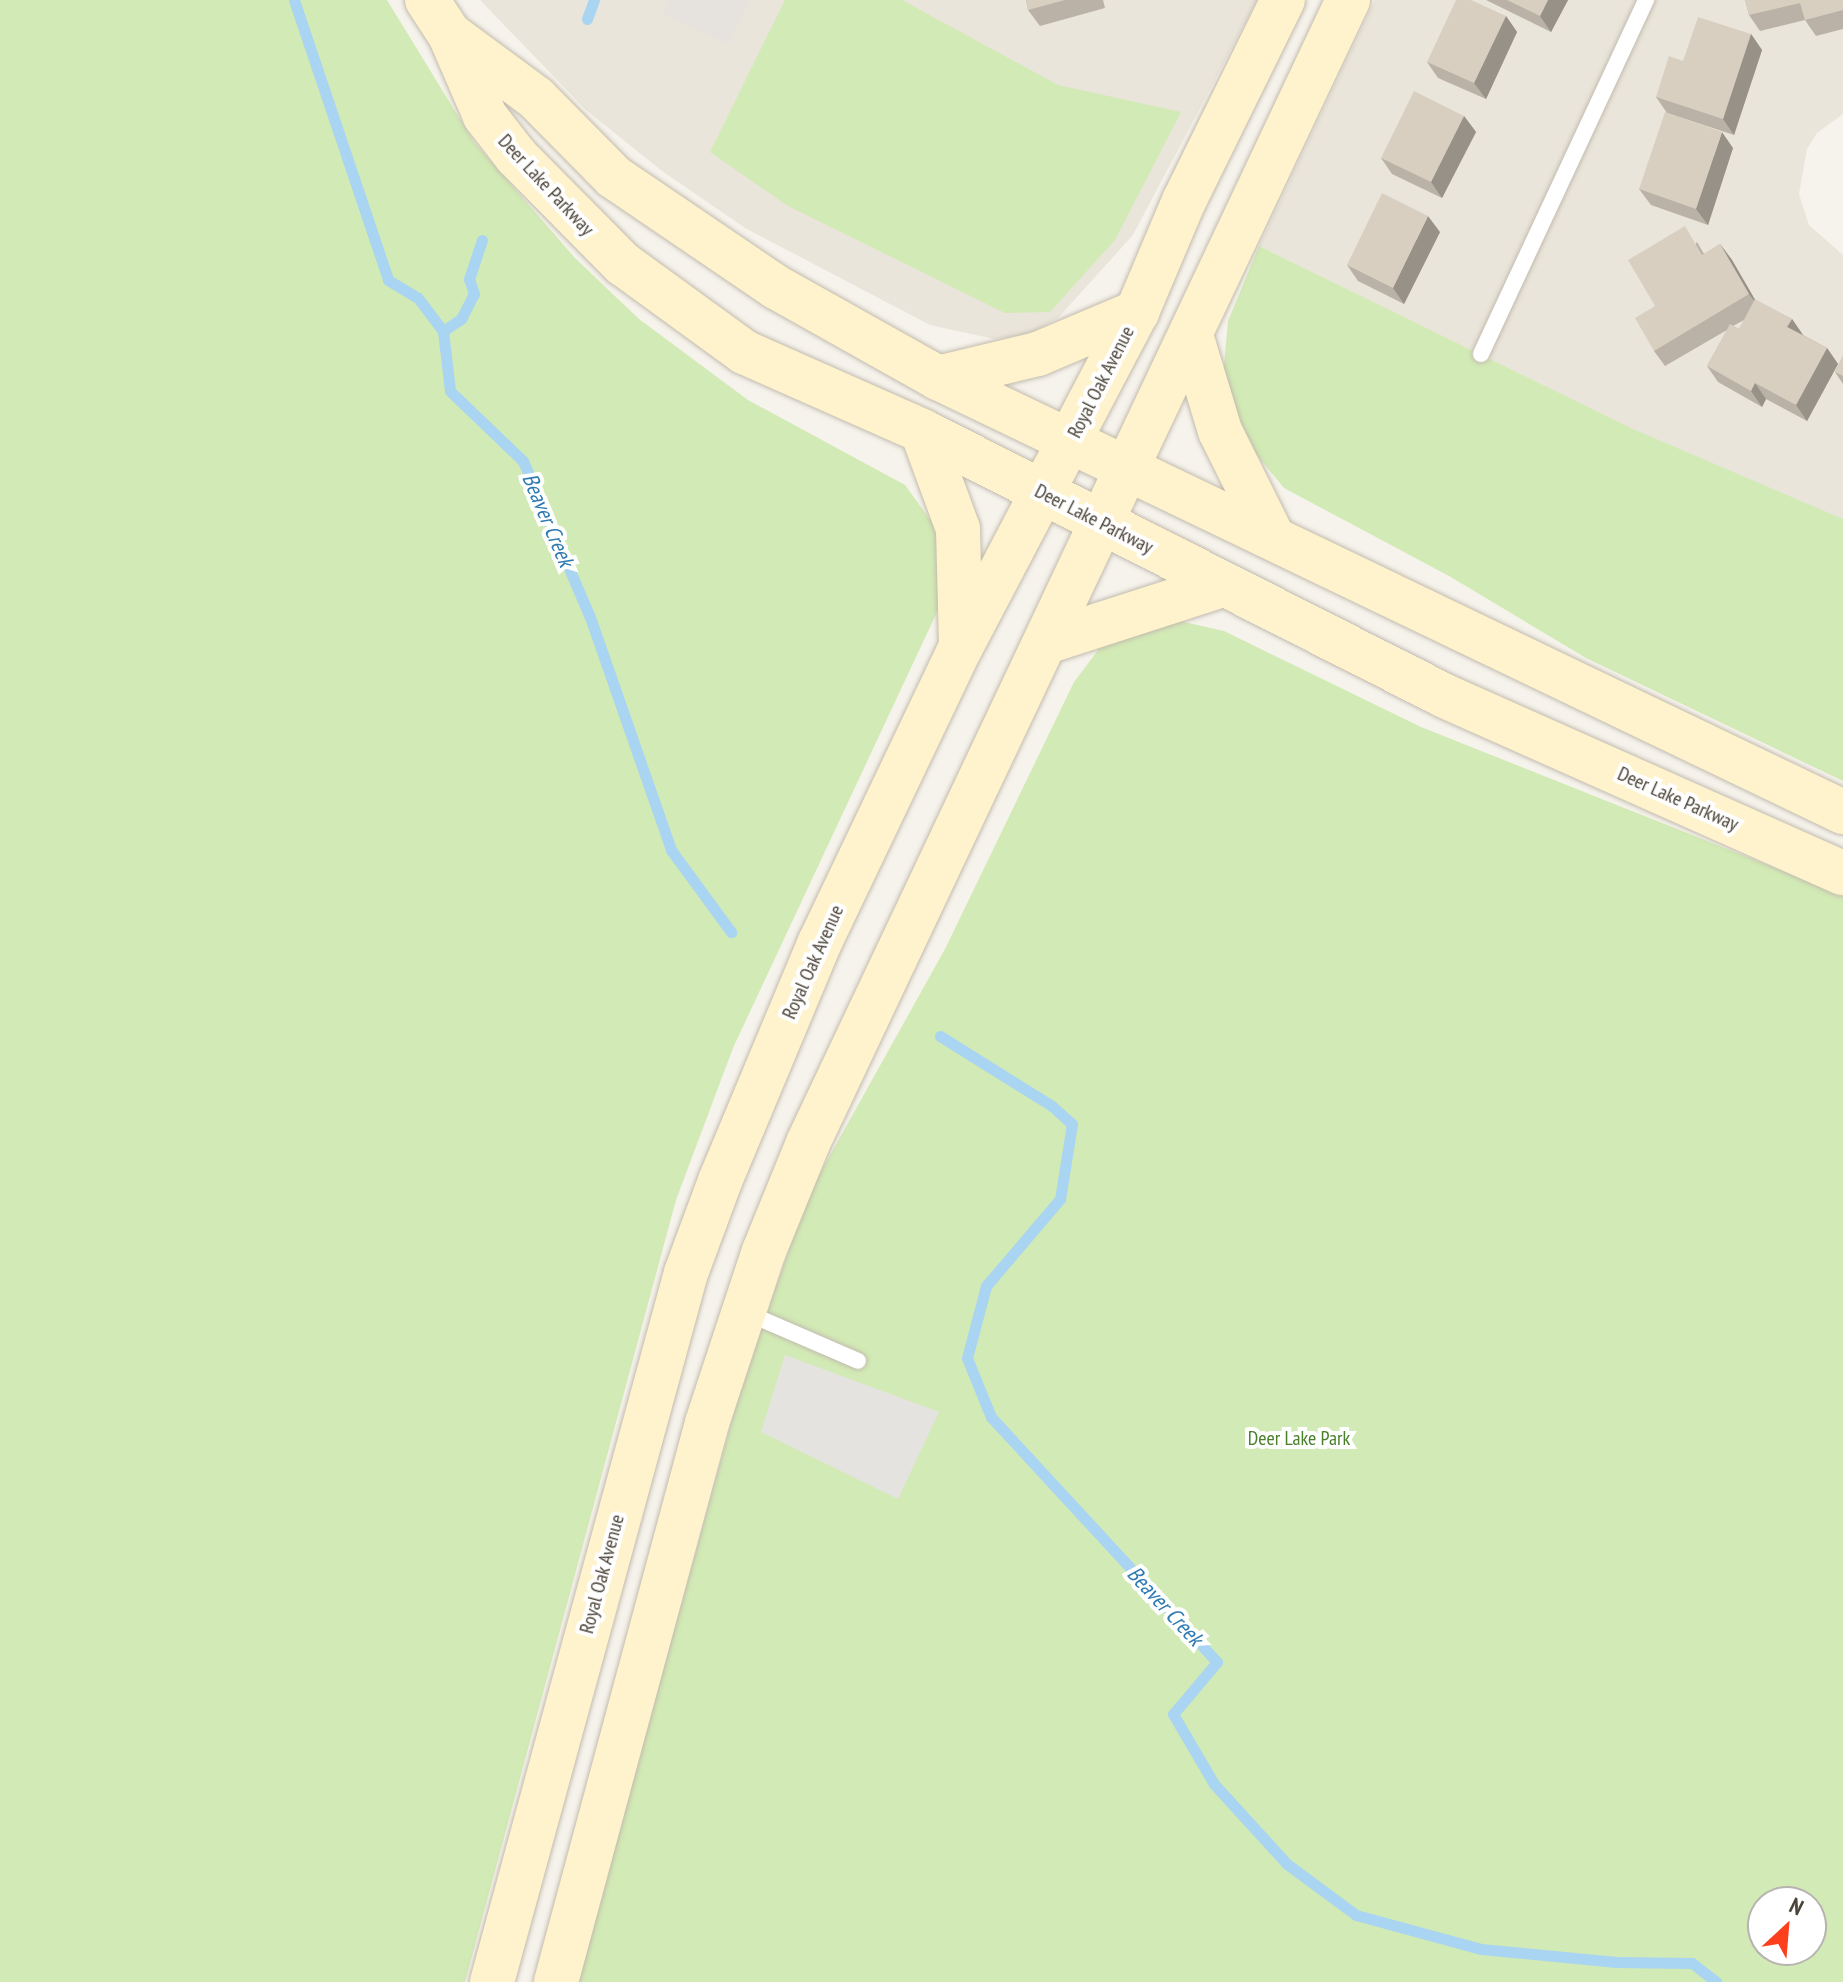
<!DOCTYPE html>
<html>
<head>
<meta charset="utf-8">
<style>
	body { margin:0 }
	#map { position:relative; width:1843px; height:1982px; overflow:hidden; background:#f6f3ec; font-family:"PT Sans Narrow",sans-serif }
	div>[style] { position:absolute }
	.residential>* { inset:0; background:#eae5da }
	.industrial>* { inset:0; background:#e6e2dd }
	.green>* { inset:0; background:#d2eab5 }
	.parking>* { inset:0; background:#e5e3e0 }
	.stream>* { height:11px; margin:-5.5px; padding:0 5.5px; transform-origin:5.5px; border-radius:5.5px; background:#a9d4f2 }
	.roads { filter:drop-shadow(0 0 2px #c2bbae) drop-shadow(0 0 2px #c2bbae) }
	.lane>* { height:16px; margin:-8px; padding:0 8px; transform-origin:8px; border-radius:8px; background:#fff }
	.secondary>* { height:44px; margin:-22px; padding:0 22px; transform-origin:22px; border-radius:22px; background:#fff3cd }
	.wall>* { inset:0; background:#bab2a6 }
	.shaded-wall>* { inset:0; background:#979187 }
	.building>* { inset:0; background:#d8cfc1 }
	span { translate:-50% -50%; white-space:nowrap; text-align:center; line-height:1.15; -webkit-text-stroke:8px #fff; paint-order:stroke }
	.street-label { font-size:20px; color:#4b4439 }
	.park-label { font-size:20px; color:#4a7f2a }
	.water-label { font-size:22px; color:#2e7ab2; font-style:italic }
	.north { position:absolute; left:1747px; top:1886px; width:80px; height:80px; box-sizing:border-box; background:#fff; border:2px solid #b7b4b0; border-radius:50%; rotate:26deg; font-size:22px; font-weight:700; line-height:32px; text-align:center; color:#4b4439 }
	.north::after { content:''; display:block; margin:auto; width:28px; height:36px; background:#fc3f1d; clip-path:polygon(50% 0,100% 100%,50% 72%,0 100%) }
</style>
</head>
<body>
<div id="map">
	<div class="residential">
		<div style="clip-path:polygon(480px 0,1257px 0,1133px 235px,1058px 318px,1029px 334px,994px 339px,930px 325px,745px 228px,662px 171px,586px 110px)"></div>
		<div style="clip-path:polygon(1375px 0,1843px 0,1843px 114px,1817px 133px,1807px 149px,1799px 194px,1809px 225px,1843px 255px,1843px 533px,1259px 246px)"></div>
	</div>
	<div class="industrial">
		<div style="clip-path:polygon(669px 0,749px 0,727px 44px,663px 14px)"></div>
	</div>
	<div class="green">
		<div style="clip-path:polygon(0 0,387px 0,474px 142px,575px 258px,639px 319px,748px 400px,905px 485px,939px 532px,938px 610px,733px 1048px,676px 1200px,465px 1982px,0 1982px)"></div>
		<div style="clip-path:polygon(785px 0,902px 0,1058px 85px,1181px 112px,1115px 240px,1050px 312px,1005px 313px,788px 206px,710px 152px)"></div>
		<div style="clip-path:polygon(1259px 246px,1633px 429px,1843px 519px,1843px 781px,1586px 658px,1449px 576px,1284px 488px,1246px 442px,1223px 376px,1228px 321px)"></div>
		<div style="clip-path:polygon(evenodd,1175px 620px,1224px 631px,1421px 727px,1843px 895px,1843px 1982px,577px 1982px,743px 1380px,809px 1193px,945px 949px,1074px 682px,1102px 645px,1175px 620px,1763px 1902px,1811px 1902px,1811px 1950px,1763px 1950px,1763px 1902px)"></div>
	</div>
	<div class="parking">
		<div style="clip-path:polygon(785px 1355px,939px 1412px,898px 1499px,761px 1432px)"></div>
	</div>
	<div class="stream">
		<div style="left:294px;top:0;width:295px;rotate:71.4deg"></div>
		<div style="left:388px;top:280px;width:35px;rotate:31deg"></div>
		<div style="left:418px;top:298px;width:41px;rotate:52.9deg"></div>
		<div style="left:443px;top:331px;width:60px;rotate:83.3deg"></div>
		<div style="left:450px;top:391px;width:101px;rotate:43.8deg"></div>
		<div style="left:523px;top:461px;width:170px;rotate:66.8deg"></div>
		<div style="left:590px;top:617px;width:247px;rotate:70.8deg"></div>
		<div style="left:671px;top:850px;width:102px;rotate:53.8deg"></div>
		<div style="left:587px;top:19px;width:20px;rotate:-70deg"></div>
		<div style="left:443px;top:331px;width:22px;rotate:-34deg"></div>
		<div style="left:461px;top:319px;width:28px;rotate:-63deg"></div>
		<div style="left:474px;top:294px;width:16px;rotate:-108deg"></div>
		<div style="left:469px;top:279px;width:41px;rotate:-71.6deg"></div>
		<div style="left:940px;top:1036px;width:132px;rotate:32deg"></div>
		<div style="left:1052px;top:1106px;width:27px;rotate:42deg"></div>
		<div style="left:1072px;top:1124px;width:76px;rotate:99.1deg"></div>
		<div style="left:1060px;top:1199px;width:114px;rotate:130.4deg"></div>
		<div style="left:986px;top:1286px;width:74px;rotate:104.8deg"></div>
		<div style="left:967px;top:1358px;width:64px;rotate:67.9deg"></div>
		<div style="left:991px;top:1417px;width:333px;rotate:47.3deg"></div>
		<div style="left:1217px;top:1662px;width:68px;rotate:130.2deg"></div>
		<div style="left:1173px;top:1714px;width:81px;rotate:59.6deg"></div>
		<div style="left:1214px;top:1784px;width:108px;rotate:47.6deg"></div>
		<div style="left:1287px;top:1864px;width:86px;rotate:36.5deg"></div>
		<div style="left:1356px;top:1915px;width:130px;rotate:15.2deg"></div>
		<div style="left:1481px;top:1949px;width:136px;rotate:5.5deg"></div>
		<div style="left:1616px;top:1962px;width:76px;rotate:0.8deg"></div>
		<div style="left:1692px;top:1963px;width:31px;rotate:38deg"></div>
	</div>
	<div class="roads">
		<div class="lane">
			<div style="left:1481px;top:354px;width:391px;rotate:-65deg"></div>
			<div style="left:745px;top:1312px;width:123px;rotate:23.4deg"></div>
		</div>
		<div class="secondary">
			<div style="left:427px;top:0;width:42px;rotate:56.7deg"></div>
			<div style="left:450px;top:35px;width:88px;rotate:66.6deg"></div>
			<div style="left:485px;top:116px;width:51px;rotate:52.2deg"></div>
			<div style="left:516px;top:156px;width:152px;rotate:45.3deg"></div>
			<div style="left:623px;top:264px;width:150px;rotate:36deg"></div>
			<div style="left:744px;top:352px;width:195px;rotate:23.9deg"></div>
			<div style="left:922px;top:431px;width:586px;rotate:26.87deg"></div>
			<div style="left:1445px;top:696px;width:436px;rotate:24deg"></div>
			<div style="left:452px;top:36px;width:104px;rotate:36.4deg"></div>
			<div style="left:536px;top:98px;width:111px;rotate:45.4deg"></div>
			<div style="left:614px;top:177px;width:196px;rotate:34.2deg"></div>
			<div style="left:776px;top:287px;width:186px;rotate:29.3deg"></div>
			<div style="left:938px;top:378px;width:1004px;rotate:25.62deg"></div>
			<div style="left:1191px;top:335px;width:100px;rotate:73.2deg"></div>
			<div style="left:1220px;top:431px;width:119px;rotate:63.6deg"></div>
			<div style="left:938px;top:378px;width:103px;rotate:-13.5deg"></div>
			<div style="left:1038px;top:354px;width:108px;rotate:-23deg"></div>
			<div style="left:922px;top:431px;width:104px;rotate:69.8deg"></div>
			<div style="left:958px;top:529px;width:117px;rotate:88.5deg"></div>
			<div style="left:1046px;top:642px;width:186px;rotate:-17.9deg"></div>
			<div style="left:492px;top:1982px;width:735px;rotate:-74.7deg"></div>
			<div style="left:686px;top:1273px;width:98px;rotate:-69.7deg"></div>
			<div style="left:720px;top:1181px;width:259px;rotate:-67.3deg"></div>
			<div style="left:820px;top:942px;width:327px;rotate:-64.5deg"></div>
			<div style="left:961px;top:647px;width:378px;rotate:-62.3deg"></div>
			<div style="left:1137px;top:312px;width:121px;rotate:-67.1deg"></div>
			<div style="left:1184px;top:201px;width:224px;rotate:-63.8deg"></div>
			<div style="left:556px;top:1982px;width:579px;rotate:-74.88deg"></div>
			<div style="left:707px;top:1423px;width:181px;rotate:-71.7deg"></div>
			<div style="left:764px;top:1251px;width:117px;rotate:-67.8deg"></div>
			<div style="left:808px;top:1143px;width:1264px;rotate:-64.71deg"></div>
		</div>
	</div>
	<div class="wall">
		<div style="clip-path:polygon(1026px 0,1103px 0,1105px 8px,1040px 26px,1028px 10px)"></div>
		<div style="clip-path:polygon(1486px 0,1568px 0,1551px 32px)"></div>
		<div style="clip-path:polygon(1745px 0,1843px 0,1843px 29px,1816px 36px,1805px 20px,1760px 31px,1749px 15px)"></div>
		<div style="clip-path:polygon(1506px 16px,1517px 32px,1486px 99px,1438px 78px,1427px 62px)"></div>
		<div style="clip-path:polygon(1751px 34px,1762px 50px,1734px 135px,1667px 113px,1656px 97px,1683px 61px)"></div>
		<div style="clip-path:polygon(1464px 116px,1476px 132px,1442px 198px,1392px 174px,1381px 158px)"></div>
		<div style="clip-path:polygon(1733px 148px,1708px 225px,1651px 205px,1639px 189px)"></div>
		<div style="clip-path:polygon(1440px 232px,1404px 304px,1358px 281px,1347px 265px)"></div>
		<div style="clip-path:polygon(evenodd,1697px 242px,1704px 254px,1720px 244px,1732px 260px,1755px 300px,1792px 319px,1803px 335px,1827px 348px,1838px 364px,1807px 421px,1766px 399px,1762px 407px,1718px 382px,1707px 366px,1727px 330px,1665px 366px,1654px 351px,1655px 306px,1697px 242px,1744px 320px,1739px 329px,1733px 326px,1744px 320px)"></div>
		<div style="clip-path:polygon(1843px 356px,1843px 384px,1835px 372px)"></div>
	</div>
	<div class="shaded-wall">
		<div style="clip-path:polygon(1548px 0,1568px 0,1551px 32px,1540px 16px)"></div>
		<div style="clip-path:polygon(1506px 16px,1517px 32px,1486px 99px,1474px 83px)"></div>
		<div style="clip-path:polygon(1751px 34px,1762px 50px,1734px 135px,1723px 119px)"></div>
		<div style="clip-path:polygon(1464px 116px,1476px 132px,1442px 198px,1431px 182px)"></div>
		<div style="clip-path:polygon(1722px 132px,1733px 148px,1708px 225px,1696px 209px)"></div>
		<div style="clip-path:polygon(1428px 216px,1440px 232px,1404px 304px,1393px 288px)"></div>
		<div style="clip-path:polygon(1720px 244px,1732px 260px,1761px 310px,1749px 294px)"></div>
		<div style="clip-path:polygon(1792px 319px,1803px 335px,1787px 327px)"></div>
		<div style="clip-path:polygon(1827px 348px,1838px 364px,1807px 421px,1796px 405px)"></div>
		<div style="clip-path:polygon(1755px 383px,1766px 399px,1762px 407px,1751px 391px)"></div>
	</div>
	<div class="building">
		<div style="clip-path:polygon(1026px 0,1065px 0,1028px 10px)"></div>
		<div style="clip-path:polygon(1456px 0,1471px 0,1506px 16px,1474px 83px,1427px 62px)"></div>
		<div style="clip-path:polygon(1507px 0,1548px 0,1540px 16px)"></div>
		<div style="clip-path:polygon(1745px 0,1843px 0,1843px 10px,1805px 20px,1800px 3px,1749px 15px)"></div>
		<div style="clip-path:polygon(1698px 17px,1751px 34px,1723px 119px,1656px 97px,1669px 56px,1683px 61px)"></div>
		<div style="clip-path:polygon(1414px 91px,1464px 116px,1431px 182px,1381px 158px)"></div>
		<div style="clip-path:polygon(1665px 112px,1722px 132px,1696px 209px,1639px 189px)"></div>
		<div style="clip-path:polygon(1382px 193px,1428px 216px,1393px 288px,1347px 265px)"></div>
		<div style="clip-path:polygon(1685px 226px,1702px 255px,1720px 244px,1749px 294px,1654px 351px,1635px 318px,1655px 306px,1628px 260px)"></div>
		<div style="clip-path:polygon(1755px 299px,1792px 319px,1787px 327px,1827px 348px,1796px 405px,1755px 383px,1751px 391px,1707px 366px,1730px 324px,1739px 329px)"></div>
		<div style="clip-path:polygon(1843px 356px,1843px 376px,1835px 372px)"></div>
	</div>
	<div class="street-label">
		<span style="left:546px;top:185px;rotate:47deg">Deer Lake Parkway</span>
		<span style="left:1101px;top:382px;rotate:-63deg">Royal Oak Avenue</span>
		<span style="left:1094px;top:519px;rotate:27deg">Deer Lake Parkway</span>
		<span style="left:1678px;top:799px;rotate:24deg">Deer Lake Parkway</span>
		<span style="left:813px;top:962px;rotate:-66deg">Royal Oak Avenue</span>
		<span style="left:602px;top:1574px;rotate:-75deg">Royal Oak Avenue</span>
	</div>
	<div class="park-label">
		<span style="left:1299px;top:1438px">Deer Lake Park</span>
	</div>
	<div class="water-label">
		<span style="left:548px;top:520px;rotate:67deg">Beaver Creek</span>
		<span style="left:1165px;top:1606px;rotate:47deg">Beaver Creek</span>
	</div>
	<div class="north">N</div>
</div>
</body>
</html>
